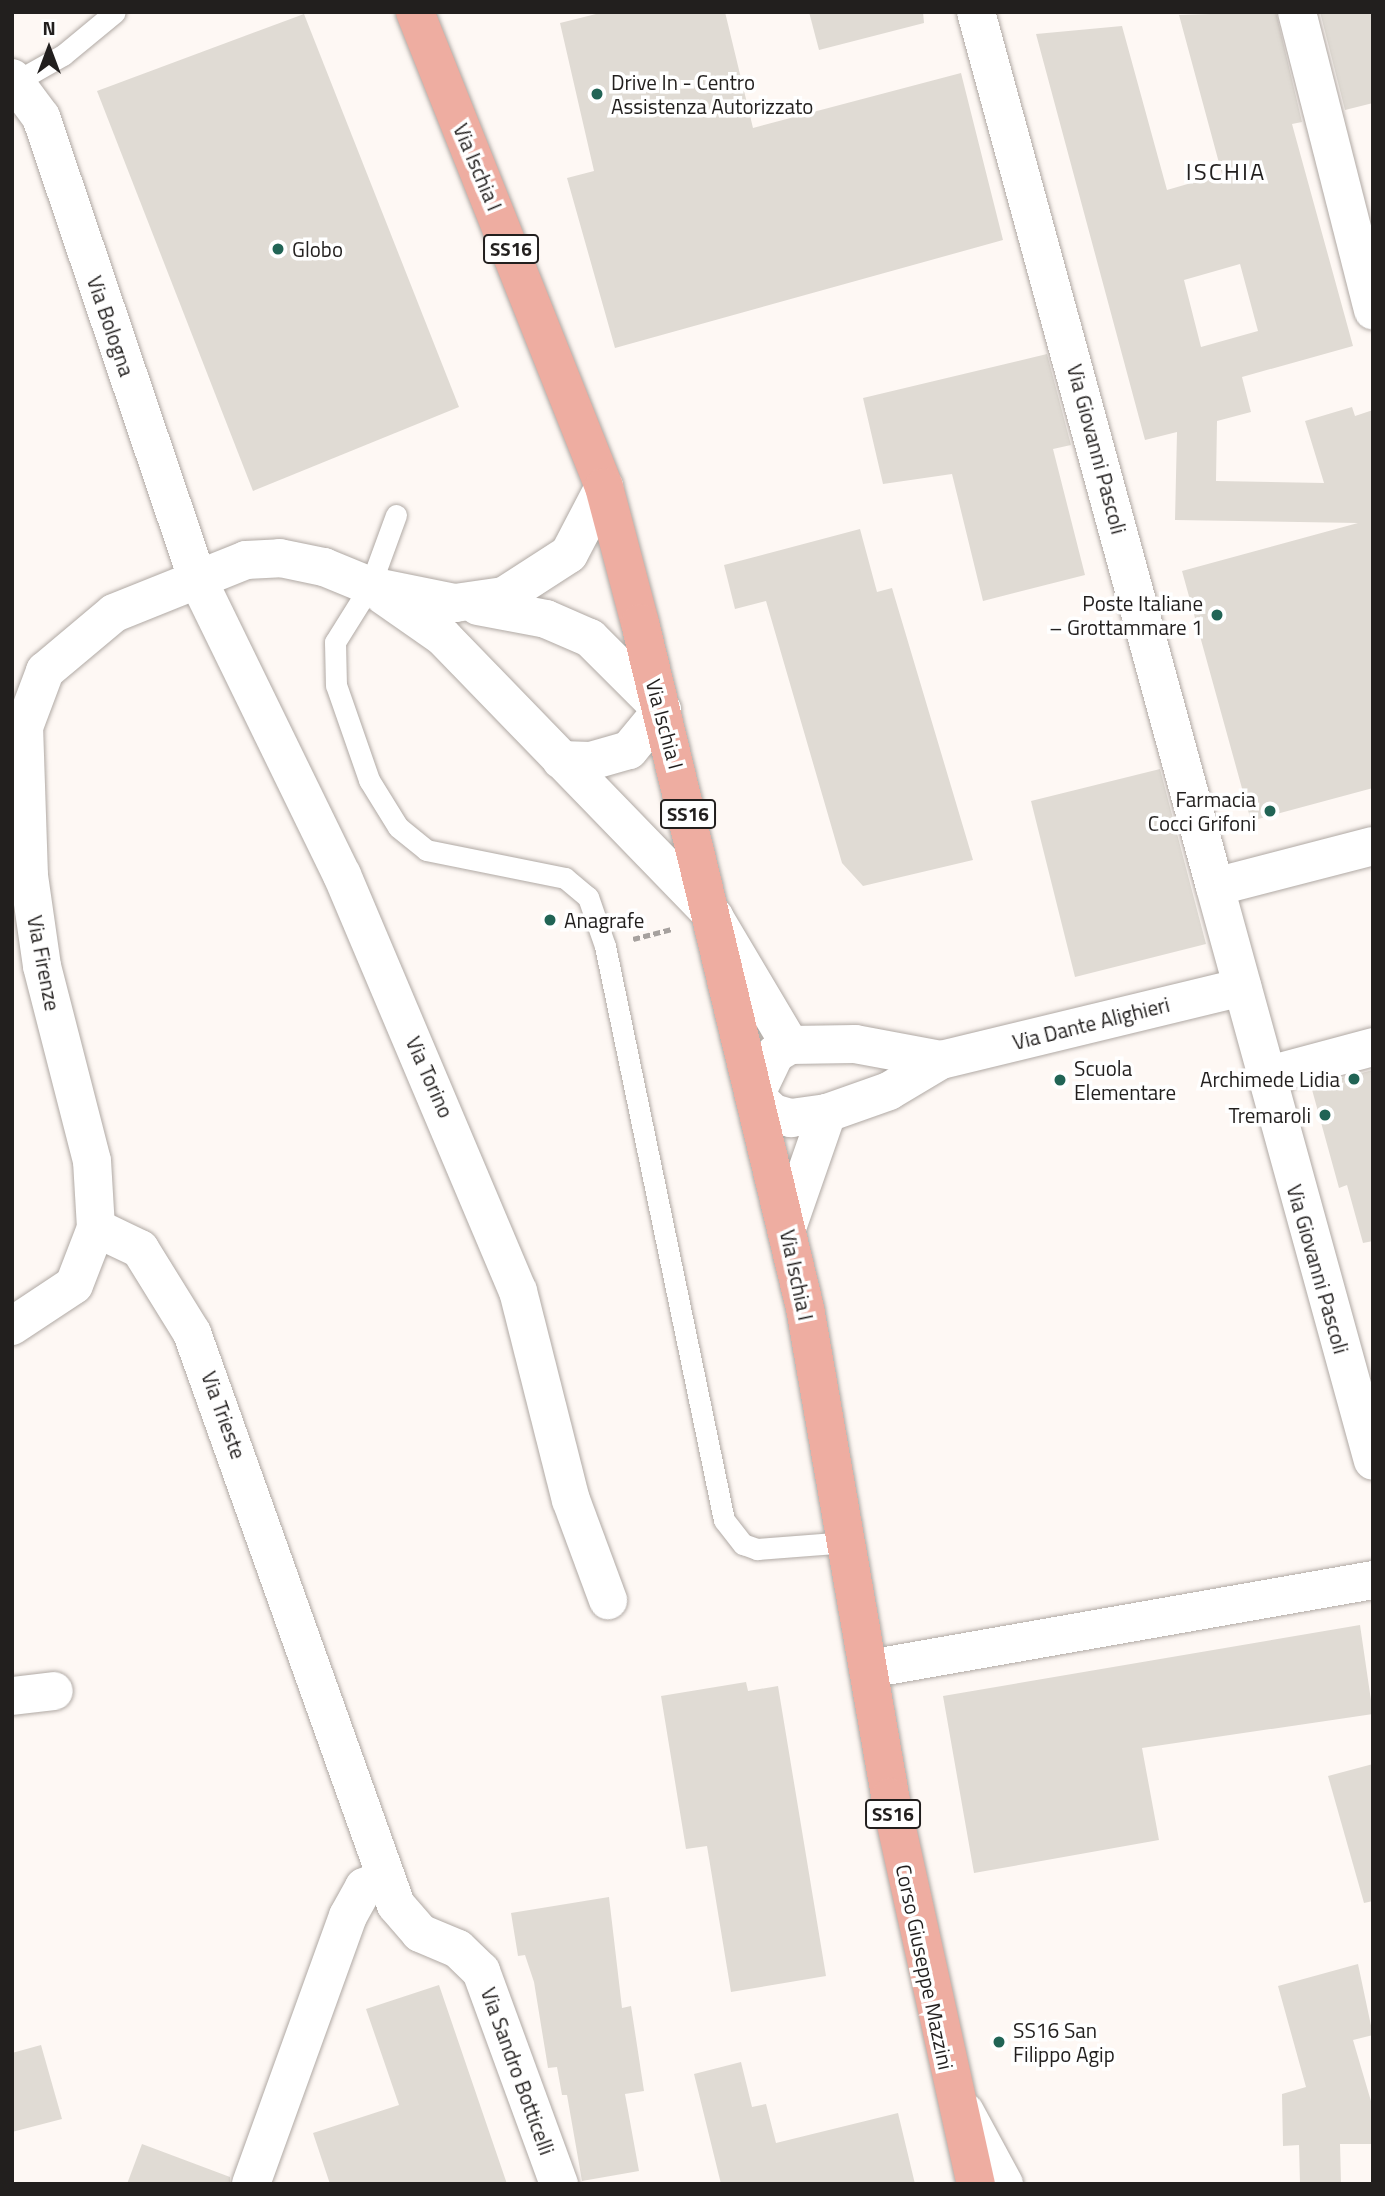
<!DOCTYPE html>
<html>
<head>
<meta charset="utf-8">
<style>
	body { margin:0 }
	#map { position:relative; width:1385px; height:2196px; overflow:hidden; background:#fef8f4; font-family:"Titillium Web",sans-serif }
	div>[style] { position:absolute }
	.building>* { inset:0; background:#e0dbd4 }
	.path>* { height:4.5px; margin-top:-2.25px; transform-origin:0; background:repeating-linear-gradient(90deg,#a6a19e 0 7px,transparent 0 10.5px) }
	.roads { filter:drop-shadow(0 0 2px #b0a9a4) drop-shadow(0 0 2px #b0a9a4) }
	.service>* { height:21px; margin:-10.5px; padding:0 10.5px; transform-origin:10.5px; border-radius:10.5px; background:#fff }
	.minor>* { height:38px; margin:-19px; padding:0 19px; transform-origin:19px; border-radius:19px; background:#fff }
	.tertiary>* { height:38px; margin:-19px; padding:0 19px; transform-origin:19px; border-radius:19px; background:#fff }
	.primary>* { height:38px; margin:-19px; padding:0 19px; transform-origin:19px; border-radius:19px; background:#eeada1 }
	.dots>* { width:19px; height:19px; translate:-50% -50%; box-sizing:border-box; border:4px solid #fff; border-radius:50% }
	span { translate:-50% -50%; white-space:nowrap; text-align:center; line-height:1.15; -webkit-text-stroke:7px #fff; paint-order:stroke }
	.shield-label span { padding:2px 5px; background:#fff; border:2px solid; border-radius:5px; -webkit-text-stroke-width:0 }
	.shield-label { font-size:19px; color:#221f1e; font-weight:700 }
	.poi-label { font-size:21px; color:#221f1e }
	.left { translate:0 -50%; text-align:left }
	.right { translate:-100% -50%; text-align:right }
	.street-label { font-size:21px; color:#221f1e }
	.quarter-label { font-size:24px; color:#221f1e; letter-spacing:2px }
	.frame { position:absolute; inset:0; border:14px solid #221f1e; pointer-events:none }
	.north { position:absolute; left:14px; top:14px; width:70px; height:70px; -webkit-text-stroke:5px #fff; paint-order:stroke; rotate:0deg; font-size:19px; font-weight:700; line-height:28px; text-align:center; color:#221f1e }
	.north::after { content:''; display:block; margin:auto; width:24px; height:32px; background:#221f1e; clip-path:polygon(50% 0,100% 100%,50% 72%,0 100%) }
</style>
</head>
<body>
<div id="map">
	<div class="building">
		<div style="clip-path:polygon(604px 12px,725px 12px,753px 128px,961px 73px,1003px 240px,615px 348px,567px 178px,594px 171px,560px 23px)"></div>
		<div style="clip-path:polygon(809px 12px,923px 12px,924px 23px,819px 50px)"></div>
		<div style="clip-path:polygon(evenodd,1276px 12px,1302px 122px,1292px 124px,1353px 346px,1242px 377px,1251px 412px,1217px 421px,1216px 481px,1324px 483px,1305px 421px,1352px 407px,1355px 416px,1373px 410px,1373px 788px,1251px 821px,1182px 571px,1358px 523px,1175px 520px,1177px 432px,1145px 440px,1036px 34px,1122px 26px,1167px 190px,1222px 174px,1179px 15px,1276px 12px,1240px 264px,1258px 331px,1201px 347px,1184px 280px,1240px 264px)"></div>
		<div style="clip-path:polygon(1320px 12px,1373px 12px,1373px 103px,1345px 110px)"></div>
		<div style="clip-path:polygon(304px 14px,459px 407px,253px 491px,97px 91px)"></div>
		<div style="clip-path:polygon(1047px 354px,1071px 445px,1053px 449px,1085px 575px,983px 601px,952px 474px,883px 484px,863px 398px)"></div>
		<div style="clip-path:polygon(860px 529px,877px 592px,892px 588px,973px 860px,863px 886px,842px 863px,766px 601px,735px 609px,724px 565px)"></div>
		<div style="clip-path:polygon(1160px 769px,1206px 944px,1075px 977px,1031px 801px)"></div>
		<div style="clip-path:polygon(1373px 1070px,1373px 1241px,1363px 1243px,1347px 1185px,1339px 1188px,1311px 1086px)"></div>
		<div style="clip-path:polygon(1360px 1625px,1373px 1714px,1142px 1748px,1159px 1840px,974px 1873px,943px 1696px)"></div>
		<div style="clip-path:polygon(746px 1682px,748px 1691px,778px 1686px,826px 1976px,731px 1992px,707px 1846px,686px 1849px,661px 1696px)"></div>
		<div style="clip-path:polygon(1373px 1764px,1373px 1901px,1364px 1903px,1328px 1776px)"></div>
		<div style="clip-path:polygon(609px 1897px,622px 2008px,631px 2006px,644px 2091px,625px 2094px,639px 2171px,582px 2181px,567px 2095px,562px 2095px,557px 2067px,548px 2068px,534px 1982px,525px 1955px,518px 1956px,511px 1913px)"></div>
		<div style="clip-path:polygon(1358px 1964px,1373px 2035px,1353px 2040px,1373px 2108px,1373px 2144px,1340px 2144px,1341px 2184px,1300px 2184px,1299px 2145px,1283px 2146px,1282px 2094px,1306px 2087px,1278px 1986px)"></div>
		<div style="clip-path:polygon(439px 1985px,507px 2184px,330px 2184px,313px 2133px,399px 2105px,366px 2009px)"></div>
		<div style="clip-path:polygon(41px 2045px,62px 2119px,12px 2132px,12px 2053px)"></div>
		<div style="clip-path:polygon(741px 2062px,752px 2107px,766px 2104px,776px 2143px,898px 2113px,915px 2184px,721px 2184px,694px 2074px)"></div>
		<div style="clip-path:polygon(142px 2144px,230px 2177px,230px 2184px,127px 2184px)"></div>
	</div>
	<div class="path">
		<div style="left:633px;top:939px;width:40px;rotate:-14.4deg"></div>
	</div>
	<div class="roads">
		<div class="service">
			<div style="left:17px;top:81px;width:53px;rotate:-29.5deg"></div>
			<div style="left:63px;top:55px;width:67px;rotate:-39.6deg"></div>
			<div style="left:396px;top:515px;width:76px;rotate:110.1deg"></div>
			<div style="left:370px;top:586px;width:66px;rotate:122deg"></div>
			<div style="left:335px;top:642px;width:43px;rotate:88.7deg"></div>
			<div style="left:336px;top:685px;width:101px;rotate:70.8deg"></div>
			<div style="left:369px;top:780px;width:55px;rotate:58.3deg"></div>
			<div style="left:398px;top:827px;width:36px;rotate:39deg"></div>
			<div style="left:426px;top:850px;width:142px;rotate:11.4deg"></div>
			<div style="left:565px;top:878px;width:30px;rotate:40deg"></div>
			<div style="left:588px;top:897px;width:52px;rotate:70.9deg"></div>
			<div style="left:605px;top:946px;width:586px;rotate:78.29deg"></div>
			<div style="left:724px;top:1520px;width:31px;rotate:52deg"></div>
			<div style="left:743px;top:1544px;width:15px;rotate:20deg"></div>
			<div style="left:757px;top:1549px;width:91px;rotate:-4.4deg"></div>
		</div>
		<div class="minor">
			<div style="left:976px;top:12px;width:907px;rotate:74.72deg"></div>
			<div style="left:1297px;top:12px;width:308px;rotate:75.7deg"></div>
			<div style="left:12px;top:78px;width:49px;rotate:53.4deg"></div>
			<div style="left:41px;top:117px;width:484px;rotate:71.3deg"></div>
			<div style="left:196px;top:576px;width:333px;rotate:64deg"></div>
			<div style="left:342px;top:875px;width:452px;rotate:67.1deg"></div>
			<div style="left:518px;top:1291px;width:216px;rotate:75.8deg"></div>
			<div style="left:571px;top:1500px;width:107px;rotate:69.7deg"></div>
			<div style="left:383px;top:595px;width:73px;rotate:35deg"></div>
			<div style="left:443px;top:637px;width:390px;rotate:45.9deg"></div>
			<div style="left:714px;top:917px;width:149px;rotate:59.3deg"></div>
			<div style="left:790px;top:1045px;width:65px;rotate:-0.9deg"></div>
			<div style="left:855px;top:1044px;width:87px;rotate:10.5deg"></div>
			<div style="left:478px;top:606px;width:69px;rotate:10.8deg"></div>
			<div style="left:546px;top:619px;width:48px;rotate:23.4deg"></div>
			<div style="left:590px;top:638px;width:102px;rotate:45deg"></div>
			<div style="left:662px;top:710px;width:52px;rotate:129.5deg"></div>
			<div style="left:629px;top:750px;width:40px;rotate:164deg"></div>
			<div style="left:591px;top:761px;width:30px;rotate:-178deg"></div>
			<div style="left:1373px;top:846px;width:163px;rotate:165.5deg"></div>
			<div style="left:1215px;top:887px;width:595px;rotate:74.61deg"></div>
			<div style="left:790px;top:1045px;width:17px;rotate:149deg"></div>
			<div style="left:775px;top:1054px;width:47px;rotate:115.5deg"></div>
			<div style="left:755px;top:1096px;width:25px;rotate:43deg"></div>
			<div style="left:773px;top:1113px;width:19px;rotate:16deg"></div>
			<div style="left:791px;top:1118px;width:36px;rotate:-8deg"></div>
			<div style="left:1265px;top:1076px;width:112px;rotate:-15deg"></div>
			<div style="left:96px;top:1228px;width:49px;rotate:25.5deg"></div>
			<div style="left:140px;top:1249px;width:99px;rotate:58.2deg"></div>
			<div style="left:192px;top:1333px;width:607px;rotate:70.37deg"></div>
			<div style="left:396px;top:1905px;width:37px;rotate:49deg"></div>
			<div style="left:420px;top:1933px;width:41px;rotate:22.8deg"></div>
			<div style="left:458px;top:1949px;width:32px;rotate:44deg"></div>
			<div style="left:481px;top:1971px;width:227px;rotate:69.9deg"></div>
			<div style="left:787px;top:1228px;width:122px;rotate:-70.8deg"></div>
			<div style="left:827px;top:1113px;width:66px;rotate:-19.5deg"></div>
			<div style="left:889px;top:1091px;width:61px;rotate:-30.8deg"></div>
			<div style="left:941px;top:1060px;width:310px;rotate:-13.6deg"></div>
			<div style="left:12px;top:1326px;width:74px;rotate:-33.5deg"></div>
			<div style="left:74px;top:1285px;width:61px;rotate:-68.9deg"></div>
			<div style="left:96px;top:1228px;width:67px;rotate:-93.4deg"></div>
			<div style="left:92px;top:1161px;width:201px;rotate:-104.4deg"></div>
			<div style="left:42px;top:966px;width:91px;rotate:-98.2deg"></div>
			<div style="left:29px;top:876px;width:149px;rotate:-91.9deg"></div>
			<div style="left:24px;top:727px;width:60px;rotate:-69.4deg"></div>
			<div style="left:45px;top:671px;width:90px;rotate:-40deg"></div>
			<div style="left:114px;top:613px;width:142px;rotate:-21.9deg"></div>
			<div style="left:246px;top:560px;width:34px;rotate:-3deg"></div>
			<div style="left:280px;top:558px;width:45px;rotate:11.6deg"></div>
			<div style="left:324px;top:567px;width:50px;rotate:22.4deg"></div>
			<div style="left:370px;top:586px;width:87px;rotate:11.3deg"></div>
			<div style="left:455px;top:603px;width:49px;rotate:-8.1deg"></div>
			<div style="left:504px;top:596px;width:77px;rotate:-32.9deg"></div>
			<div style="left:569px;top:554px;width:76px;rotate:-62.4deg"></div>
			<div style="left:869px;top:1669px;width:512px;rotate:-10.01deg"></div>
			<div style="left:12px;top:1696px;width:42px;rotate:-6.8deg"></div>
			<div style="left:251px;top:2184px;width:285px;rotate:-70.1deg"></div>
			<div style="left:348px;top:1916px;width:33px;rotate:-61deg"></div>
			<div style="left:364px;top:1887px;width:24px;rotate:-22deg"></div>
		</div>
		<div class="tertiary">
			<div style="left:965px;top:2112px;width:82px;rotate:61.6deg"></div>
		</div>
		<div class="primary">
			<div style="left:415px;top:12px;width:511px;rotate:68.3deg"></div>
			<div style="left:604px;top:487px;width:141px;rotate:75.2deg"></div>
			<div style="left:640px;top:623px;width:705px;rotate:76.46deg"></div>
			<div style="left:805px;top:1308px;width:496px;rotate:80.1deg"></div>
			<div style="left:890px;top:1797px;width:396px;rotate:77.5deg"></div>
		</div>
	</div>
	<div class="dots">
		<div style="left:597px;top:94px;background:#216455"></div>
		<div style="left:278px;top:249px;background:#216455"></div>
		<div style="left:1217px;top:615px;background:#216455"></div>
		<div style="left:1270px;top:811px;background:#216455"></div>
		<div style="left:550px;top:920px;background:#216455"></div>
		<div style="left:1354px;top:1079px;background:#216455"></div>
		<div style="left:1060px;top:1080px;background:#216455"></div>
		<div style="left:1325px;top:1115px;background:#216455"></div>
		<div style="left:999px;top:2042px;background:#216455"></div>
	</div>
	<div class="shield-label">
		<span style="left:511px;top:249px">SS16</span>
		<span style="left:688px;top:814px">SS16</span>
		<span style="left:893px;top:1814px">SS16</span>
	</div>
	<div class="poi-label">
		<span class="left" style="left:611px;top:94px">Drive In - Centro<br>Assistenza Autorizzato</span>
		<span class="left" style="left:292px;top:249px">Globo</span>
		<span class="right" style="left:1203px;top:615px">Poste Italiane<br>– Grottammare 1</span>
		<span class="right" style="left:1256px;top:811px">Farmacia<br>Cocci Grifoni</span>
		<span class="left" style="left:564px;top:920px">Anagrafe</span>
		<span class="left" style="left:1074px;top:1080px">Scuola<br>Elementare</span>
		<span class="right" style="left:1340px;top:1079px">Archimede Lidia</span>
		<span class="right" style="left:1311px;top:1115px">Tremaroli</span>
		<span class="left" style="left:1013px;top:2042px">SS16 San<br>Filippo Agip</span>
	</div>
	<div class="street-label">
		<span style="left:478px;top:167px;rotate:67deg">Via Ischia I</span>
		<span style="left:111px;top:326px;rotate:71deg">Via Bologna</span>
		<span style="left:1097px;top:449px;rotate:75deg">Via Giovanni Pascoli</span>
		<span style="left:665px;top:724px;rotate:75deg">Via Ischia I</span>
		<span style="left:44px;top:963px;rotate:79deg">Via Firenze</span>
		<span style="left:1091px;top:1023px;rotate:-14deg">Via Dante Alighieri</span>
		<span style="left:430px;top:1077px;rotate:66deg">Via Torino</span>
		<span style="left:1318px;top:1269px;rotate:74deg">Via Giovanni Pascoli</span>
		<span style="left:797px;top:1275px;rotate:78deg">Via Ischia I</span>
		<span style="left:224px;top:1415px;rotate:70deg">Via Trieste</span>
		<span style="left:925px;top:1967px;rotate:78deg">Corso Giuseppe Mazzini</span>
		<span style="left:518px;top:2071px;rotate:70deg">Via Sandro Botticelli</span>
	</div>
	<div class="quarter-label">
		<span style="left:1226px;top:172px">ISCHIA</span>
	</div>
	<div class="frame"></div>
	<div class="north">N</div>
</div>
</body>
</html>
